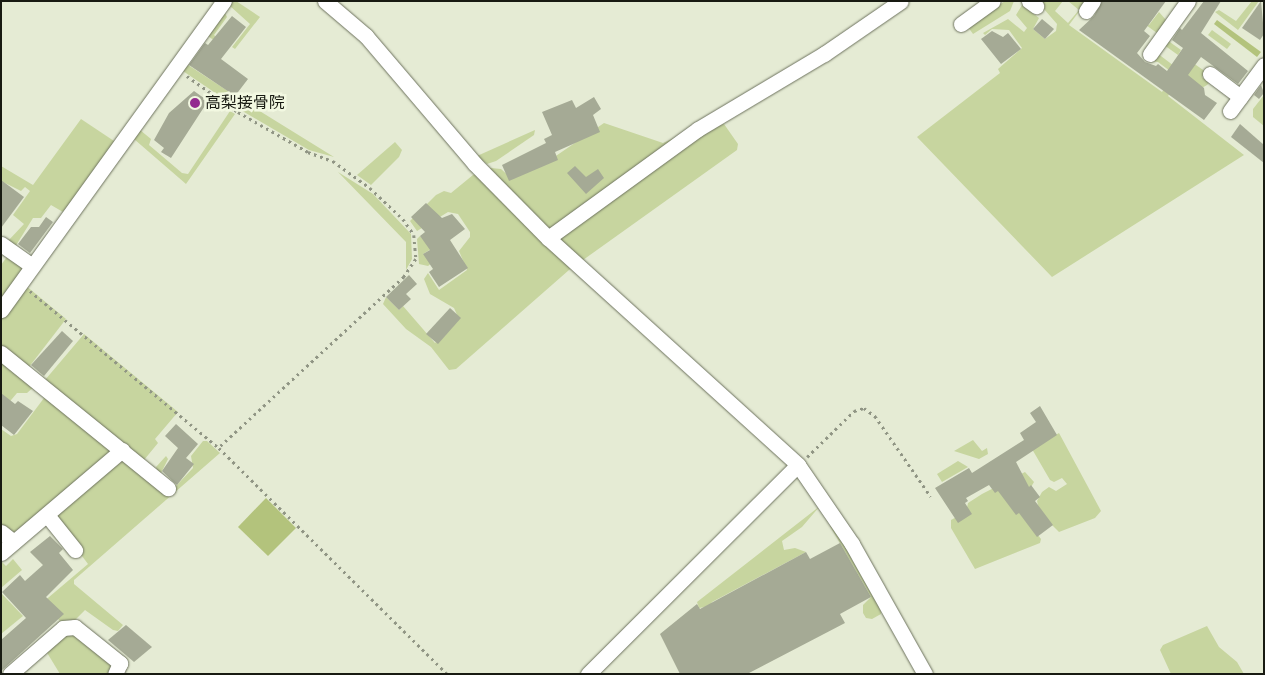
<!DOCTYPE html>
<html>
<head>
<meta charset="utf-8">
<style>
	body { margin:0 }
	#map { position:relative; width:1265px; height:675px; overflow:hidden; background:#e5ebd4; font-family:"Work Sans","Noto Sans JP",sans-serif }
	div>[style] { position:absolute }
	.green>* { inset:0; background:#c7d59f }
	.water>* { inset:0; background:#b3c37c }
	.building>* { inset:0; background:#a5aa95 }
	.path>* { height:2.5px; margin-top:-1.25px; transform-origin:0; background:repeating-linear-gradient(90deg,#909584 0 2.5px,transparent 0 6.5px) }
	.roads { filter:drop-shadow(0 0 1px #6d725e) drop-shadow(0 0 1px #6d725e) }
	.minor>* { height:15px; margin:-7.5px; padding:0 7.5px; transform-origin:7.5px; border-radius:7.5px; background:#fff }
	.dots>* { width:14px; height:14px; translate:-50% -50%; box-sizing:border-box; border:2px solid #f2f8e1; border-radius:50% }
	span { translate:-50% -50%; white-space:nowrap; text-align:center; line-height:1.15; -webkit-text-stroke:5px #f2f8e1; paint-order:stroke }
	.poi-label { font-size:16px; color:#181a12 }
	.left { translate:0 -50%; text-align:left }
	.frame { position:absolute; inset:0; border:2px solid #181a12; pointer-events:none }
</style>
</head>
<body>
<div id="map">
	<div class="green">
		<div style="clip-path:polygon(231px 1px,236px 1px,260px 17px,235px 49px,232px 47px,250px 24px,230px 6px)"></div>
		<div style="clip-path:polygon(1005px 1px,1014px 1px,1010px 11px,973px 34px,968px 27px)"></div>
		<div style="clip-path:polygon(1037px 1px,1063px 1px,1055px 11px,1068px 23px,1079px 10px,1068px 1px,1087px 1px,1069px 25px,1162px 92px,1174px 74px,1158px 62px,1151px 61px,1157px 53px,1178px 69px,1186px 58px,1206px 72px,1202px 77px,1209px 83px,1207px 85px,1200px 89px,1175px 86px,1168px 96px,1244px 155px,1052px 277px,917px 137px,1000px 73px,998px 69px,1022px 48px,1009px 30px,992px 29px,985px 35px,983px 33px,1008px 19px,1024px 32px,1027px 28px,1016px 15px,1022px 5px,1039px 18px,1033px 29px,1045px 39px,1056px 31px,1057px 24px)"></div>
		<div style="clip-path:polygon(1252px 1px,1259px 1px,1238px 30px,1215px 12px,1219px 10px,1236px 21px)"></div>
		<div style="clip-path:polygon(223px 9px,227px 17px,214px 35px,224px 44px,222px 46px,205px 34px)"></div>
		<div style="clip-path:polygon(1159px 12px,1166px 20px,1157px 33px,1139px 20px,1149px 25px)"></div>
		<div style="clip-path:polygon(1212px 30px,1231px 44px,1227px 49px,1208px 35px)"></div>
		<div style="clip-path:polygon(1167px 40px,1181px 50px,1178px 55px,1164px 45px)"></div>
		<div style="clip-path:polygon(185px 63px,237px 97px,334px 157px,309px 150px,239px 109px,180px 69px)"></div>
		<div style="clip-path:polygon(1264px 95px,1264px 126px,1253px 117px,1253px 109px)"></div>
		<div style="clip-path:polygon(230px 111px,235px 114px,186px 184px,134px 139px,140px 130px,151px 139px,149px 145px,182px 173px,188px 174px)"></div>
		<div style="clip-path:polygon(81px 119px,117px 143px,63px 212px,51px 205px,41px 218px,33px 218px,15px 247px,7px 242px,24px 224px,13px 215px,30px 191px,25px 187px,21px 191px,1px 181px,1px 166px,33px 185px)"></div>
		<div style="clip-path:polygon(604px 123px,663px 143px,696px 128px,724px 124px,738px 144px,737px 150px,569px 270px,456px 369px,449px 370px,431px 347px,406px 329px,383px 304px,386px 297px,399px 310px,403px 306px,435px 343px,438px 340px,458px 317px,454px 308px,430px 294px,424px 279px,428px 273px,439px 290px,467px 270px,459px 251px,470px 237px,470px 232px,458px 214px,448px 212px,417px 231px,410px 221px,436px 195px,444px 191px,451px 193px,473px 175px,491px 168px,501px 169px,510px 177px,550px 160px)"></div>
		<div style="clip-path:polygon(535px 130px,534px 135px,496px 161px,487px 164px,477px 156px)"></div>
		<div style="clip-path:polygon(395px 142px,402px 150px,399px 157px,371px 185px,357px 175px)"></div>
		<div style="clip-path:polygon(338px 172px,373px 194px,411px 234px,412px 259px,406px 270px,406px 242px)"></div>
		<div style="clip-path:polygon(420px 236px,431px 249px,423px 254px,437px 259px,428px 266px,419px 264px,417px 239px)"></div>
		<div style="clip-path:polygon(9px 254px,23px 266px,22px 271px,1px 301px,1px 265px)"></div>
		<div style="clip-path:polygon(25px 285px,66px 319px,29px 367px,1px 347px,1px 317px)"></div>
		<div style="clip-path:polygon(84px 334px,178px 412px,155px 439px,158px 443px,144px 460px,45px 380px)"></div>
		<div style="clip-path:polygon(1px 355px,36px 385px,27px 393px,17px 393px,1px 412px)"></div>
		<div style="clip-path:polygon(47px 394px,116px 449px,10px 536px,1px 528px,1px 429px,11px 436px,17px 434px)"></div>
		<div style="clip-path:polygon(1059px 433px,1101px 511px,1095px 518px,1059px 532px,1040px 513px,1037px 501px,1042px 492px,1049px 487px,1056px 491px,1067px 484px,1062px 478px,1054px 482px,1050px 480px,1032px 449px)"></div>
		<div style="clip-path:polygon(973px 440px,982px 451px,987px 448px,988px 454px,979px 459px,954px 451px)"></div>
		<div style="clip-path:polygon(203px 441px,207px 441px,220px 453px,74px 580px,74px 584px,123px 625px,118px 631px,113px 630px,85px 610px,73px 622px,63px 624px,42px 603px,88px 564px,52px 516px,122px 456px,157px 473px,156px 467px,166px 456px,168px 459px,161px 473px,176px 486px,193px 468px,191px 456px)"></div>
		<div style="clip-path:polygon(958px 461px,968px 467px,942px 482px,937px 474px)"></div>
		<div style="clip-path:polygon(1025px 472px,1034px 482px,1018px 509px,1041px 539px,1040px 543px,975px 569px,951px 528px,951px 520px,966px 512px,968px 503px,982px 494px)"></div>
		<div style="clip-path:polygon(820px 506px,802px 527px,782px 541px,784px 550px,795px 548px,806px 552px,712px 602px,710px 606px,699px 608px,697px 602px)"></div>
		<div style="clip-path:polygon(830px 526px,835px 526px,881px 608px,881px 614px,872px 619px,866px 618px,863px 613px,863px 605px,871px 597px)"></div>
		<div style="clip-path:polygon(13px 559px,22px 570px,1px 588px,1px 561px,6px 566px)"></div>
		<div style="clip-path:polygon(1px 593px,23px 616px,1px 634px)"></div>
		<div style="clip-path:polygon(1207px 626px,1219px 647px,1237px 662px,1244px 674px,1171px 674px,1160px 650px,1163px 645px)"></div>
		<div style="clip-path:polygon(73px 633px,110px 662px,112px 670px,107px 674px,60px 674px,46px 651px,64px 634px)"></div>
	</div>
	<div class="water">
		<div style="clip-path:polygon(1217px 20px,1261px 52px,1257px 57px,1214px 24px)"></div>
		<div style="clip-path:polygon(266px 498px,296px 528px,268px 556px,238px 527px)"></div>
	</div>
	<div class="building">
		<div style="clip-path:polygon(1102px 1px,1166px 1px,1144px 31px,1150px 36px,1137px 53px,1145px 62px,1156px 66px,1158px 64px,1167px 71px,1183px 48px,1172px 40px,1180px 28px,1182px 30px,1204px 1px,1221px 1px,1201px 33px,1248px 71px,1238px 84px,1201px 57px,1188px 75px,1204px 88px,1205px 95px,1217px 103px,1204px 120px,1079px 30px,1094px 16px)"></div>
		<div style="clip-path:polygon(1261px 1px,1264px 34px,1260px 40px,1242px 28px)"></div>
		<div style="clip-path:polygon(232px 16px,246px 27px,221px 59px,248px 79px,235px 96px,189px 65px,205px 43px,208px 45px)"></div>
		<div style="clip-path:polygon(1042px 19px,1054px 29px,1045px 39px,1033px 29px)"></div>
		<div style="clip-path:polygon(992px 31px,1003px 37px,1008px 33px,1021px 49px,1001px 64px,981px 39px)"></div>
		<div style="clip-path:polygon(1261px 85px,1264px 93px,1259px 99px,1254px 95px)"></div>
		<div style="clip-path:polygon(194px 91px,208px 101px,171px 158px,161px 152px,164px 148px,154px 140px,169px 113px)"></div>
		<div style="clip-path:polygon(594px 97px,601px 109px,593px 115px,600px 132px,555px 152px,558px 160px,509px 181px,502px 165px,546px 143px,544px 139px,552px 135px,542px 112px,572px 100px,576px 108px)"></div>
		<div style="clip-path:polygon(1240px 124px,1264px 145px,1264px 163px,1231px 137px)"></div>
		<div style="clip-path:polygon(575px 166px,586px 177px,598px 169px,604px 178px,586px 194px,567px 173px)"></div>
		<div style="clip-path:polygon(1px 180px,24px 197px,1px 228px)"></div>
		<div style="clip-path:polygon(426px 203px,442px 218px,452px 214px,465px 229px,450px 240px,468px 268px,439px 287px,429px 272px,433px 269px,423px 254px,430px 250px,420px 236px,425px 232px,411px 217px)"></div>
		<div style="clip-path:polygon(46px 217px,53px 222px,30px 253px,18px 244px,31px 227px,39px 227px)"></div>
		<div style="clip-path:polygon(409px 275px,417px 284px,406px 294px,411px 299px,399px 310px,386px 297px)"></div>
		<div style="clip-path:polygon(450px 308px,461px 318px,438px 344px,426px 334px)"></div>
		<div style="clip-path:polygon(62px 331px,73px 341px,44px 376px,31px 365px)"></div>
		<div style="clip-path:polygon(1px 393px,15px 404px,18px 401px,33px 411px,14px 435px,1px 425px)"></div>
		<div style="clip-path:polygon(1040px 406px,1057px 435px,1016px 462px,1029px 487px,1031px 485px,1040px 497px,1035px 501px,1053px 525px,1037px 537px,1019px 513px,1016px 515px,998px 491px,995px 493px,989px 485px,966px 498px,968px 501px,965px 503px,972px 514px,958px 523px,935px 488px,969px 468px,972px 473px,1024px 440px,1020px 433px,1036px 422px,1030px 413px)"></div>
		<div style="clip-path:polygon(176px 424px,198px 444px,186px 458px,194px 464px,177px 485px,162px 471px,178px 448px,165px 436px)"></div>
		<div style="clip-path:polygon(50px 536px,63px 549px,59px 553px,73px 570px,46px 597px,64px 614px,1px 671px,1px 640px,26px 618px,2px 592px,20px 575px,25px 581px,43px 565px,30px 552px)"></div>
		<div style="clip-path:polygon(840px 543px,871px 597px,840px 614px,845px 623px,749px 673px,680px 674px,660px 634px,697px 604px,700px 609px,806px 552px,810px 559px)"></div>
		<div style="clip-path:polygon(126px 625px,152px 647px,134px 662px,108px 640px)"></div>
	</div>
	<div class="path">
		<div style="left:187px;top:76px;width:62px;rotate:35.2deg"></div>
		<div style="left:238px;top:112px;width:81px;rotate:29.7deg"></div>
		<div style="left:308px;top:152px;width:27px;rotate:20deg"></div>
		<div style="left:333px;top:161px;width:46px;rotate:36.1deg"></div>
		<div style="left:370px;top:188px;width:45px;rotate:43.2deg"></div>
		<div style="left:403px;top:219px;width:19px;rotate:55deg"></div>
		<div style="left:414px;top:235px;width:24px;rotate:85deg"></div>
		<div style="left:416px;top:259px;width:22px;rotate:124deg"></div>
		<div style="left:404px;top:277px;width:252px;rotate:137.3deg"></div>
		<div style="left:30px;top:291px;width:246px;rotate:39.7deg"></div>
		<div style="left:219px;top:448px;width:321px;rotate:44.7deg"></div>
		<div style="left:807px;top:457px;width:66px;rotate:-44.4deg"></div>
		<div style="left:854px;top:411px;width:10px;rotate:-17deg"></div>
		<div style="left:864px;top:408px;width:14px;rotate:36deg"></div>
		<div style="left:875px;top:416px;width:98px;rotate:55.3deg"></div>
	</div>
	<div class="roads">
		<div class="minor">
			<div style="left:325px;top:1px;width:54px;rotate:40.5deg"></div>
			<div style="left:366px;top:36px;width:168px;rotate:49.6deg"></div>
			<div style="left:475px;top:164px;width:104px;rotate:45.4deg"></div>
			<div style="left:548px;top:238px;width:338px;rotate:42.2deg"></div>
			<div style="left:798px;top:465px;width:96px;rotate:55.6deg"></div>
			<div style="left:852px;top:544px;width:149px;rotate:60.7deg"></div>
			<div style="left:1029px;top:1px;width:9px;rotate:36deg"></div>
			<div style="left:1086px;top:11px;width:12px;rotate:-55deg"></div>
			<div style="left:961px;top:24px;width:39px;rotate:-36deg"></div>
			<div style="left:1150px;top:54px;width:65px;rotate:-54.4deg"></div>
			<div style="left:1210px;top:74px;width:38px;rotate:37deg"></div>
			<div style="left:1230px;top:111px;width:57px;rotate:-53.5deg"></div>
			<div style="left:548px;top:238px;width:185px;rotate:-36deg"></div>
			<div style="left:698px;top:129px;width:147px;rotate:-30.8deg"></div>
			<div style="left:824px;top:54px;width:93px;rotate:-34.5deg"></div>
			<div style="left:1px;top:244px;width:38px;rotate:35deg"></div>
			<div style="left:1px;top:310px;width:381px;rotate:-54.2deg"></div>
			<div style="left:1px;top:353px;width:215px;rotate:39deg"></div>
			<div style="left:47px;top:515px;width:45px;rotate:51.3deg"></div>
			<div style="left:1px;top:532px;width:16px;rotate:38deg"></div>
			<div style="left:1px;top:553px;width:159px;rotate:-40.4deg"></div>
			<div style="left:10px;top:674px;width:70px;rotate:-41deg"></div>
			<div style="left:63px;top:628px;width:12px;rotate:-5deg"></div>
			<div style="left:75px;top:627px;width:58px;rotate:38.7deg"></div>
			<div style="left:120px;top:663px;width:12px;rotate:114deg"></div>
			<div style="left:588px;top:674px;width:296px;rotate:-44.9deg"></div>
		</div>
	</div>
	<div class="dots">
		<div style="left:195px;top:103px;background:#932b8f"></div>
	</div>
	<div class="poi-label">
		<span class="left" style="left:205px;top:103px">高梨接骨院</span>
	</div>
	<div class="frame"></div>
</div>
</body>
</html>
